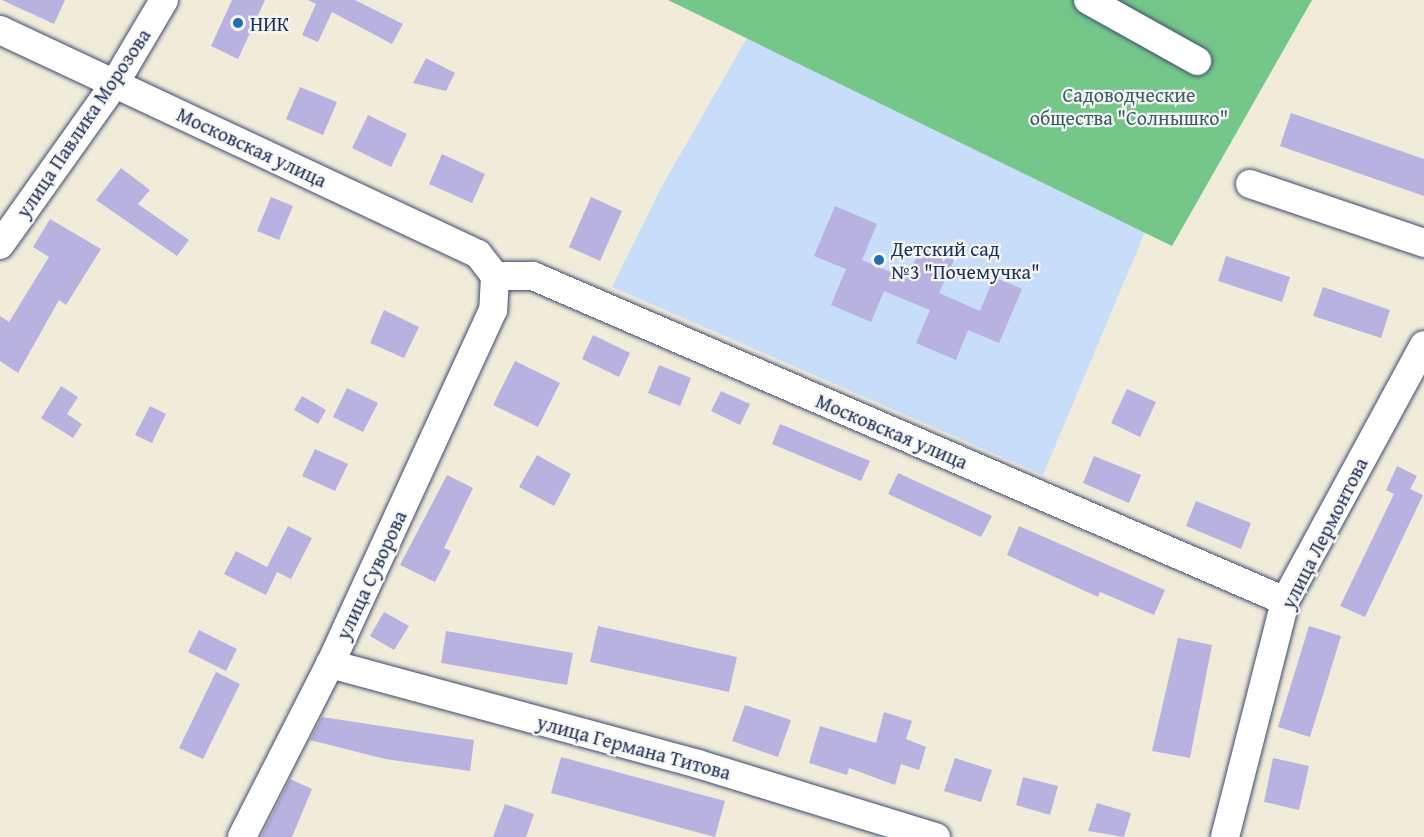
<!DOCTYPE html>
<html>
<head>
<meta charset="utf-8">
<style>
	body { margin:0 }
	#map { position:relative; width:1424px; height:837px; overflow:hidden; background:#f1ecda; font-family:"Gentium Book Plus",serif }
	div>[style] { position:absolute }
	.built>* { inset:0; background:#c8ddf9 }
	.green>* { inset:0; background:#75c789 }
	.building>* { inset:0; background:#b8b2e0 }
	.roads { filter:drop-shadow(0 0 2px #3b4b71) drop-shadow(0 0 2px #3b4b71) }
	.minor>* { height:28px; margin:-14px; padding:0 14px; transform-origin:14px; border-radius:14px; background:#fff }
	.dots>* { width:16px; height:16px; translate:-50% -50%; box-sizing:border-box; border:3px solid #f6f6f2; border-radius:50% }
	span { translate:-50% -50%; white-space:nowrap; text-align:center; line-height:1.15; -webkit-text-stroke:4.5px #f6f6f2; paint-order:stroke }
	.poi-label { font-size:20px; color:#1b2f5e }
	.left { translate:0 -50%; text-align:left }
	.park-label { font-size:20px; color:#365d6b }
	.street-label { font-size:20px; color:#1b2f5e }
</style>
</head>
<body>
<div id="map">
	<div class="built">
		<div style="clip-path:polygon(747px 38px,1145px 232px,1043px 475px,612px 287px,662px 186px)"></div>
	</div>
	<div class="green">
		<div style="clip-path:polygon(668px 0,1312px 0,1172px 246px)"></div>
	</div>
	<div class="building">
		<div style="clip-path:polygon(2px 0,65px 0,54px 24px)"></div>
		<div style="clip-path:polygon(232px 0,265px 0,238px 59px,211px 46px)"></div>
		<div style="clip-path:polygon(308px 0,355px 0,403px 24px,392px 44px,332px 12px,318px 42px,302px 35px,316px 4px)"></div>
		<div style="clip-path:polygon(426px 58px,455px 73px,446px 91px,413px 83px)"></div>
		<div style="clip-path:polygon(300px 87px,337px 102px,323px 135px,286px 119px)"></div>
		<div style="clip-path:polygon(1291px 113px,1424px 159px,1424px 196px,1280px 146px)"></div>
		<div style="clip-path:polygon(368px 115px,407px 134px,391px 167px,352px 148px)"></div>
		<div style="clip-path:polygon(442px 154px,485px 174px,472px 203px,429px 184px)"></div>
		<div style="clip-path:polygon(121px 168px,150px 190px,138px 204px,189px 240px,177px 256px,96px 200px)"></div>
		<div style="clip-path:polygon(271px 197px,293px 206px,279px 240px,257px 231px)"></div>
		<div style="clip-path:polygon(591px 197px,622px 211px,600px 261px,569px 247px)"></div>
		<div style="clip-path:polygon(835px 206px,877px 224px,862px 260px,907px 279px,921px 246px,954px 260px,939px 293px,980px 311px,994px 277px,1022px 289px,999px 343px,968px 330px,956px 360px,916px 343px,930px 310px,884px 291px,871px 322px,831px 305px,846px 269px,814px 256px)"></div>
		<div style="clip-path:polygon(50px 219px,101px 249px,66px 305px,59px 300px,18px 373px,0 361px,0 316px,9px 322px,49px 257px,33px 247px)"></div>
		<div style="clip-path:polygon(1226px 256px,1290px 277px,1282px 302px,1218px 281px)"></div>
		<div style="clip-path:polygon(1323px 287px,1390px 310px,1381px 338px,1313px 316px)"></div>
		<div style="clip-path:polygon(384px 310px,419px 327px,404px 358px,370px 343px)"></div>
		<div style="clip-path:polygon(593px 335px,630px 353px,619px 377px,582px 359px)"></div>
		<div style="clip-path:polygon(515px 361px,560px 383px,538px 427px,493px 405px)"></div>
		<div style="clip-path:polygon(659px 365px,691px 378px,680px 406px,648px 393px)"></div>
		<div style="clip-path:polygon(61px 386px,78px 397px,67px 414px,82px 424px,73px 438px,41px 418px)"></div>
		<div style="clip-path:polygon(347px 388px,378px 403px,363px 432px,333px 417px)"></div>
		<div style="clip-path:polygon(1127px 389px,1156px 402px,1140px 437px,1111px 423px)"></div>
		<div style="clip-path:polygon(721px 391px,750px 404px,740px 425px,711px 411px)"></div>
		<div style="clip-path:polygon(302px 396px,326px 410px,318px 424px,294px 410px)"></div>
		<div style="clip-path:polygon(150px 406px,166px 414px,152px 443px,135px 435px)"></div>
		<div style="clip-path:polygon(780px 424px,870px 461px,861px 481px,772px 444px)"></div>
		<div style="clip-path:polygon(315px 449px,348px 464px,335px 491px,302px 476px)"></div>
		<div style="clip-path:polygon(537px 455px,571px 474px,554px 506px,519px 487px)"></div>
		<div style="clip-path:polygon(1094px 456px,1141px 475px,1129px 503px,1083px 483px)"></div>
		<div style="clip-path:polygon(1397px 466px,1417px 476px,1410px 489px,1423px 495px,1365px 617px,1340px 606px,1394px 494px,1386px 490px)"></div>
		<div style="clip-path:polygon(898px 473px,992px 516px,981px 537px,888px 494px)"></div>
		<div style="clip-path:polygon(447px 475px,473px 488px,444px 548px,451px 551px,435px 582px,400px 565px)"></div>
		<div style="clip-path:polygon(1196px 501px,1251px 523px,1241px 549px,1186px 526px)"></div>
		<div style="clip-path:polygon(288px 526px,312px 538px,291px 579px,277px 572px,266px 595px,224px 574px,236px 551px,267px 567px)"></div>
		<div style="clip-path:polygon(1019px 526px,1165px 590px,1154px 615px,1100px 592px,1098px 597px,1007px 555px)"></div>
		<div style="clip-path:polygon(384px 612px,409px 626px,394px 650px,370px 636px)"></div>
		<div style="clip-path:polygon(598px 626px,737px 657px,729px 692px,590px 662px)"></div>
		<div style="clip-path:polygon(1309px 626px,1341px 636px,1310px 737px,1278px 727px)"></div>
		<div style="clip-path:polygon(199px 630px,237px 649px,226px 671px,188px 652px)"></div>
		<div style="clip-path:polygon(446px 631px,573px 653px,567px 685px,441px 663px)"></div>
		<div style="clip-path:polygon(1178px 638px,1212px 645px,1190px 758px,1152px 751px)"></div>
		<div style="clip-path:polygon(216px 672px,240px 684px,203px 759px,179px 748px)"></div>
		<div style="clip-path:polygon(745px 705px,791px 720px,778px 757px,732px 741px)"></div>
		<div style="clip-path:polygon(884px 712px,912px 721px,906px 739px,926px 747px,919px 770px,901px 764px,895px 785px,849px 768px,847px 775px,809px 763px,820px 726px,876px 743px)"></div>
		<div style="clip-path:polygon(322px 717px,474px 740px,470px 771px,385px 759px,310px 740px)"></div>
		<div style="clip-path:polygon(561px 757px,725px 801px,715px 837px,551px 793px)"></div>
		<div style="clip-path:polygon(955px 758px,992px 770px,981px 802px,944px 791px)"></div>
		<div style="clip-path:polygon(1273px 758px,1309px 766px,1299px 810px,1264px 802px)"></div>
		<div style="clip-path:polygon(1023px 777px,1058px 786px,1050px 815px,1016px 805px)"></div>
		<div style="clip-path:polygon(290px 779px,312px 789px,292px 837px,261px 837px)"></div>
		<div style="clip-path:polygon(1097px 803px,1131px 813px,1124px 837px,1088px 831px)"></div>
		<div style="clip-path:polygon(505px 804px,534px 814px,526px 837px,493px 837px)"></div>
	</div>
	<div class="roads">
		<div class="minor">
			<div style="left:1088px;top:0;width:125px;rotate:29.2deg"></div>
			<div style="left:0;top:30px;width:528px;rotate:25.11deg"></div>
			<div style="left:478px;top:254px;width:28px;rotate:52deg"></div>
			<div style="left:495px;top:276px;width:34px;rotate:93deg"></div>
			<div style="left:493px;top:310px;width:390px;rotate:114.7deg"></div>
			<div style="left:330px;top:664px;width:194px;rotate:117deg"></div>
			<div style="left:1250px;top:184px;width:184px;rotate:18.7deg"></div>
			<div style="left:0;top:245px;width:199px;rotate:-54.6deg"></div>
			<div style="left:115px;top:83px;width:96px;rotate:-59.4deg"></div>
			<div style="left:495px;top:276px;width:38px"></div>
			<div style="left:533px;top:276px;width:819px;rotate:23.37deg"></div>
			<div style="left:330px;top:664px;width:381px;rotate:15.2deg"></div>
			<div style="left:698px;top:764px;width:249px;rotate:17.1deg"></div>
			<div style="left:1225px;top:837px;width:244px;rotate:-75.7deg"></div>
			<div style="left:1285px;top:601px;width:291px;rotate:-61.5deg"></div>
		</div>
	</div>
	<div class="dots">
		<div style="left:238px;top:23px;background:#1f6fb2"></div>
		<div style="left:879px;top:260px;background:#1f6fb2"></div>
	</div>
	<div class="poi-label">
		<span class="left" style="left:250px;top:23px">НИК</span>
		<span class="left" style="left:891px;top:260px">Детский сад<br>№3 "Почемучка"</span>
	</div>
	<div class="park-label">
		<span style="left:1129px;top:106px">Садоводческие<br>общества "Солнышко"</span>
	</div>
	<div class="street-label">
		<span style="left:83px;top:123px;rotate:-56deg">улица Павлика Морозова</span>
		<span style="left:252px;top:147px;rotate:25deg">Московская улица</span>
		<span style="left:892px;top:431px;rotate:23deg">Московская улица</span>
		<span style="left:1324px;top:533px;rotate:-63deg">улица Лермонтова</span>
		<span style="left:371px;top:575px;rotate:-65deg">улица Суворова</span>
		<span style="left:634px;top:747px;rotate:15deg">улица Германа Титова</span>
	</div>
</div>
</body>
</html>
